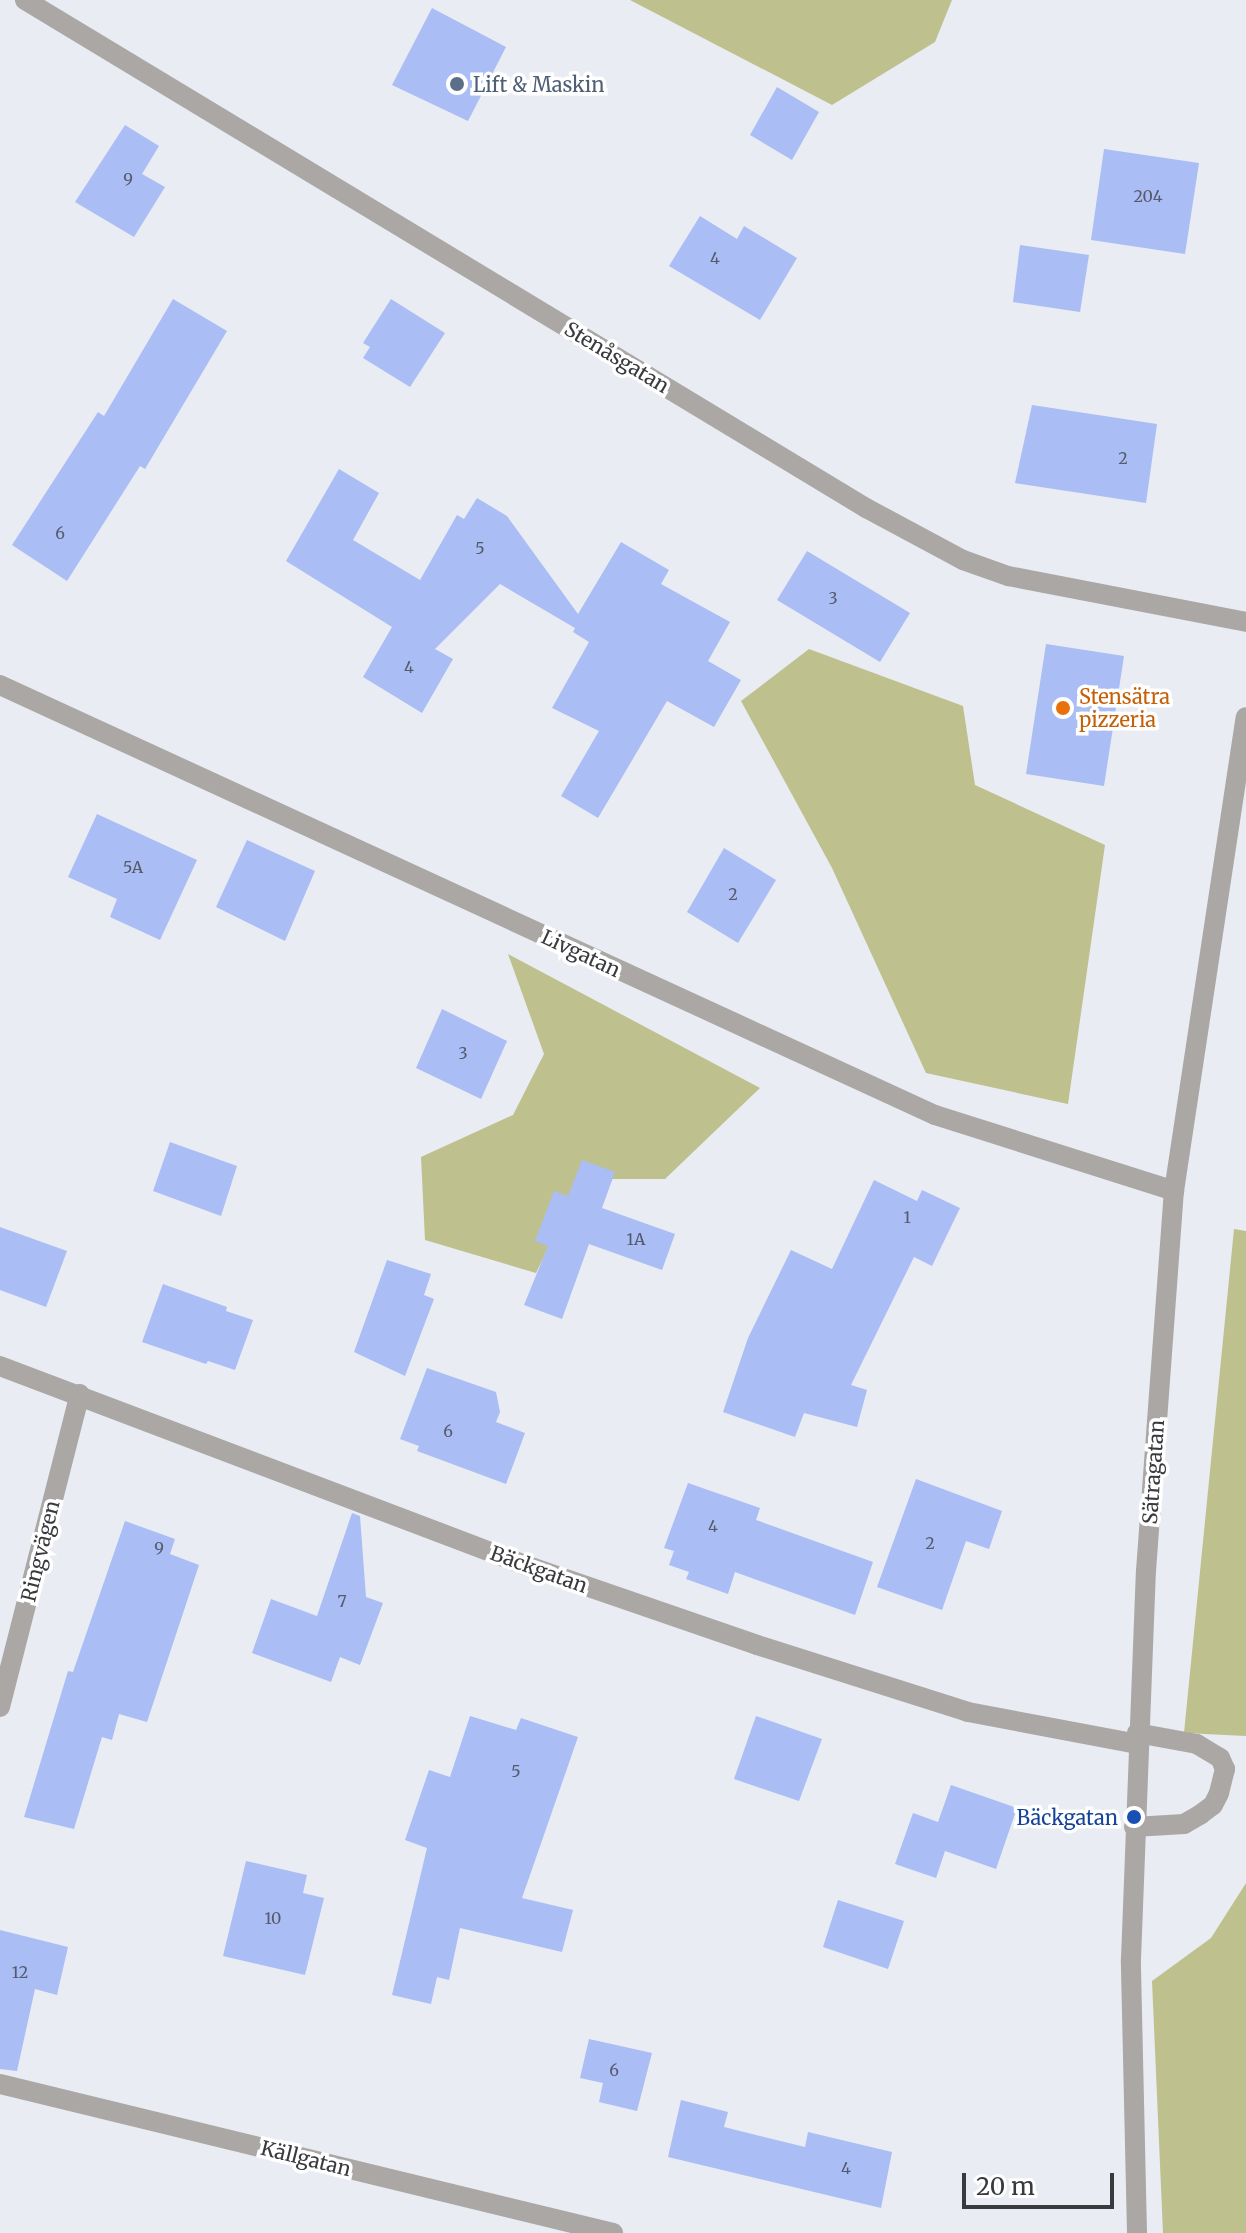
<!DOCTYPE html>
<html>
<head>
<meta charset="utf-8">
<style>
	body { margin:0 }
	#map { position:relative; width:1246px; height:2233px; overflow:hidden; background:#e9ecf3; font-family:Merriweather,serif }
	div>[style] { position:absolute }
	.green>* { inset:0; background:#bec18d }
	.building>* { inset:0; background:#aabdf4 }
	.minor>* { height:20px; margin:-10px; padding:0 10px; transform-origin:10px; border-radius:10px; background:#aaa7a5 }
	.dots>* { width:22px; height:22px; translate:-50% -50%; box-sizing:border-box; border:4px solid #fff; border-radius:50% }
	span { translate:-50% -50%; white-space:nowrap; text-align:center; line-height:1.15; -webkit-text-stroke:7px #fff; paint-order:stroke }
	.number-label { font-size:16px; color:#555b6b }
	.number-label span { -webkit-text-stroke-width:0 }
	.service-label { font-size:20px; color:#4e5e75 }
	.left { translate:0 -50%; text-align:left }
	.street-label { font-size:20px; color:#393a3d }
	.food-label { font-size:20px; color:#c56008 }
	.transit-label { font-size:20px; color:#164399 }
	.right { translate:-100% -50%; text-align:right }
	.scale { position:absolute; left:962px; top:2173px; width:152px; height:36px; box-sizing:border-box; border:4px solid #393a3d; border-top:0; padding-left:10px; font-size:24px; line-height:28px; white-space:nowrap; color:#393a3d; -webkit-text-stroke:6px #fff; paint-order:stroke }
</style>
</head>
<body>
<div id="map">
	<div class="green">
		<div style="clip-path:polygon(630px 0,952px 0,935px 42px,832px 105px)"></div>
		<div style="clip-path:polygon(809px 649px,963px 706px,975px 785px,1105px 845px,1068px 1104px,926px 1073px,832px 868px,741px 701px)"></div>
		<div style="clip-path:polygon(508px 954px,760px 1088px,665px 1179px,581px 1179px,536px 1273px,425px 1240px,421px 1157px,513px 1115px,544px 1054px)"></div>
		<div style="clip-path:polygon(1234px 1229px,1246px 1231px,1246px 1736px,1184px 1733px)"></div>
		<div style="clip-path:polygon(1246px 1883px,1246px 2233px,1163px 2233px,1152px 1981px,1211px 1938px)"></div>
	</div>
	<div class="building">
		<div style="clip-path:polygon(432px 8px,506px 47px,468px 121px,392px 85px)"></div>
		<div style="clip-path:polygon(777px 87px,819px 112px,792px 160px,750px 135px)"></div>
		<div style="clip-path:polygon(125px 125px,159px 146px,142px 174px,165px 187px,134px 237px,75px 202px)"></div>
		<div style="clip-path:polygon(1104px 149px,1199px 163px,1185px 254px,1091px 240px)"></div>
		<div style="clip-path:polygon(700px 216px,737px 239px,744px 226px,797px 258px,760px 320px,669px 266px)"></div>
		<div style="clip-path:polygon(1020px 245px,1089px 255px,1080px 312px,1013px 302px)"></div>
		<div style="clip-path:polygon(173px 299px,227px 331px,145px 469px,140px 466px,67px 581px,12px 545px,98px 412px,104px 416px)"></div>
		<div style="clip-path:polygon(391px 299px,445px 333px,410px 387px,363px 358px,370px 347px,363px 343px)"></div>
		<div style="clip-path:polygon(1032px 405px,1157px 424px,1146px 503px,1015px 483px)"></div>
		<div style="clip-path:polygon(339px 469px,379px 493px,353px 540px,420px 580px,457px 515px,464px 519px,477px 498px,507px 516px,578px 614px,621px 542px,669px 570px,661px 584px,730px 622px,708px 661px,741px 680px,714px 727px,667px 701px,598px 818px,561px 796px,599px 731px,552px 708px,589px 642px,573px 632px,575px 628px,500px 584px,435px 649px,453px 659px,422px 713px,363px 677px,392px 627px,286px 561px)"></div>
		<div style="clip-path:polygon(807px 551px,910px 613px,880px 662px,777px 600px)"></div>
		<div style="clip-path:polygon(1046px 644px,1124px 656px,1104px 786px,1026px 774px)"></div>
		<div style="clip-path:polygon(97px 814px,197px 860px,160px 940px,110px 917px,117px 899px,68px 877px)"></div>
		<div style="clip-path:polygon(247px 840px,315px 871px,285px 941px,216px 907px)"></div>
		<div style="clip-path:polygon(724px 848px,776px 880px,738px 943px,687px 912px)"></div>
		<div style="clip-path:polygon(442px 1009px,507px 1041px,481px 1099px,416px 1068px)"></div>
		<div style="clip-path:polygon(170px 1142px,237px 1166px,221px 1216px,153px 1191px)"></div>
		<div style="clip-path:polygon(582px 1160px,615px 1172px,602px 1208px,675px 1234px,662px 1270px,589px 1244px,562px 1319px,524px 1305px,548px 1246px,535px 1241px,554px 1191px,568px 1196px)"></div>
		<div style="clip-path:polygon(874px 1180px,917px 1201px,922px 1190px,960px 1208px,932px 1266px,914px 1257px,851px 1385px,867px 1390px,857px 1427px,804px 1413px,795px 1437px,723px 1412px,748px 1338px,791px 1250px,832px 1269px)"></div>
		<div style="clip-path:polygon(0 1227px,67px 1251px,46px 1307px,0 1290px)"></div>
		<div style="clip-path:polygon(387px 1260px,431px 1274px,424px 1295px,434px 1299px,405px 1376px,354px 1352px)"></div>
		<div style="clip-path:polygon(163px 1284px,227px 1307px,226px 1311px,253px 1320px,235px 1370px,208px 1361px,206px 1364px,142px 1342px)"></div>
		<div style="clip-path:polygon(427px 1368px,496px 1392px,500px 1412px,496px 1422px,525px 1433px,506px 1484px,417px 1451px,419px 1446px,400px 1439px)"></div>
		<div style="clip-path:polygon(916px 1479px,1002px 1511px,989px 1549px,966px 1541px,942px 1610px,877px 1587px)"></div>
		<div style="clip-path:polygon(688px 1483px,760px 1508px,756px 1520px,873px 1562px,855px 1615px,735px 1572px,728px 1594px,686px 1579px,689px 1572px,669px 1565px,674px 1551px,664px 1548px)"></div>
		<div style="clip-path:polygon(352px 1513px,360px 1516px,366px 1597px,383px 1603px,360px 1665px,340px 1657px,331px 1682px,252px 1653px,271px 1599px,317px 1616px)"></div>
		<div style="clip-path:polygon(125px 1521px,175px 1539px,170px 1554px,199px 1565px,147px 1722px,119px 1714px,112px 1740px,102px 1737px,74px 1829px,24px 1817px,68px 1671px,73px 1672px)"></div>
		<div style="clip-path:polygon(470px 1716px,516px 1730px,521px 1718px,578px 1737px,522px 1898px,573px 1910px,562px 1952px,460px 1928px,449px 1980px,437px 1977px,431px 2004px,392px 1995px,427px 1848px,405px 1840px,429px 1770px,450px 1777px)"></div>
		<div style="clip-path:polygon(756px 1716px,822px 1739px,799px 1801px,734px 1779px)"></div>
		<div style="clip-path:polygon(951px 1785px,1017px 1808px,996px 1869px,945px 1851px,936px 1878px,895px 1864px,913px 1813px,938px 1822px)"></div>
		<div style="clip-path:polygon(246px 1861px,307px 1875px,303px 1893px,324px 1898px,305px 1975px,223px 1956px)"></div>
		<div style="clip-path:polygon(838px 1900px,904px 1921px,888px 1969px,823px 1947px)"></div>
		<div style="clip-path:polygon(0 1930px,68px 1947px,57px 1995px,35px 1989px,17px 2071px,0 2069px)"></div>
		<div style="clip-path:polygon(589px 2039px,652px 2053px,637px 2111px,599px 2102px,603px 2083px,580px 2078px)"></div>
		<div style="clip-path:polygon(681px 2100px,728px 2112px,724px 2127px,805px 2147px,808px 2132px,892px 2152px,881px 2208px,668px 2157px)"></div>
	</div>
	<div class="minor">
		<div style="left:25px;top:0;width:983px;rotate:31.13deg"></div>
		<div style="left:866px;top:508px;width:110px;rotate:28.2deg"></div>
		<div style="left:963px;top:560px;width:48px;rotate:19.6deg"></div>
		<div style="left:1008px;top:576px;width:242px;rotate:10.9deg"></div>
		<div style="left:0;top:685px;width:1029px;rotate:24.7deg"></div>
		<div style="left:935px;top:1115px;width:251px;rotate:17.6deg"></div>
		<div style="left:0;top:1366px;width:561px;rotate:20.76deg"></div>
		<div style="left:525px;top:1565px;width:245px;rotate:19deg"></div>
		<div style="left:757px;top:1645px;width:221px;rotate:17.6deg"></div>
		<div style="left:968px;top:1712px;width:172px;rotate:10.7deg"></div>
		<div style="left:0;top:1707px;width:323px;rotate:-75.7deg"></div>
		<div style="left:1134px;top:1827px;width:50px;rotate:-3.4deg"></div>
		<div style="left:1184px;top:1824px;width:20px;rotate:-30deg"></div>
		<div style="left:1201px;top:1814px;width:15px;rotate:-37deg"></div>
		<div style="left:1213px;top:1805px;width:13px;rotate:-63deg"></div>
		<div style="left:1219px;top:1793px;width:25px;rotate:-76deg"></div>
		<div style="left:1225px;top:1769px;width:12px;rotate:-114deg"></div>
		<div style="left:1220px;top:1758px;width:27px;rotate:-149deg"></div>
		<div style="left:1197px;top:1744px;width:61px;rotate:-169.6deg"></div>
		<div style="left:0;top:2084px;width:631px;rotate:13.66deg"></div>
		<div style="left:1137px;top:2233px;width:274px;rotate:-91.3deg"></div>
		<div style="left:1131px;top:1959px;width:388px;rotate:-87.8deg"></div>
		<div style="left:1146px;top:1571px;width:381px;rotate:-85.8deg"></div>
		<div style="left:1174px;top:1191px;width:479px;rotate:-81.4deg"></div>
	</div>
	<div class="dots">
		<div style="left:457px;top:84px;background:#5c6f8a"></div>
		<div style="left:1063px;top:708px;background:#e8710a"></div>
		<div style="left:1134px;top:1817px;background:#1a4fb4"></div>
	</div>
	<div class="number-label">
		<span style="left:128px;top:179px">9</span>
		<span style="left:1148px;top:196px">204</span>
		<span style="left:715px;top:258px">4</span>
		<span style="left:1123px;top:458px">2</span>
		<span style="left:60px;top:533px">6</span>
		<span style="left:480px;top:548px">5</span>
		<span style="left:833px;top:598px">3</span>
		<span style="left:409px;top:667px">4</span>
		<span style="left:133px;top:867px">5A</span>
		<span style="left:733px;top:894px">2</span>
		<span style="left:463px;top:1053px">3</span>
		<span style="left:907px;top:1217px">1</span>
		<span style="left:636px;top:1239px">1A</span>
		<span style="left:448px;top:1431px">6</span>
		<span style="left:713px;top:1526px">4</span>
		<span style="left:930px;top:1543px">2</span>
		<span style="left:159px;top:1548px">9</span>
		<span style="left:342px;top:1601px">7</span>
		<span style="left:516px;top:1771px">5</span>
		<span style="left:273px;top:1918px">10</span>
		<span style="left:20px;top:1972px">12</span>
		<span style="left:614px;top:2070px">6</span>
		<span style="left:846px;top:2168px">4</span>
	</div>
	<div class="service-label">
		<span class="left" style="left:473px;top:84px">Lift &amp; Maskin</span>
	</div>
	<div class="street-label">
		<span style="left:617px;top:357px;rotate:31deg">Stenåsgatan</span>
		<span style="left:581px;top:953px;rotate:25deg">Livgatan</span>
		<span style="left:1153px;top:1472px;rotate:-86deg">Sätragatan</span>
		<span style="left:40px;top:1551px;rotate:-76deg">Ringvägen</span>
		<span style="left:539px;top:1569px;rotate:20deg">Bäckgatan</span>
		<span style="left:306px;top:2158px;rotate:14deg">Källgatan</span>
	</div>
	<div class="food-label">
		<span class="left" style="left:1079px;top:708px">Stensätra<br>pizzeria</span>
	</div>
	<div class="transit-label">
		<span class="right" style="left:1118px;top:1817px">Bäckgatan</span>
	</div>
	<div class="scale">20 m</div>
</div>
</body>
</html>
